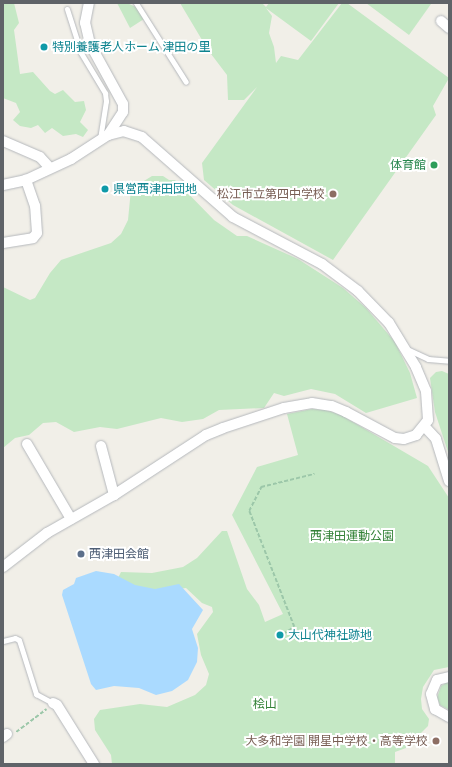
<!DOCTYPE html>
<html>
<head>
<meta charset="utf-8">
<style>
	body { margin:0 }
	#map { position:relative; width:452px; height:767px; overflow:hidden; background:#f1efe8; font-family:"Titillium Web","Noto Sans JP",sans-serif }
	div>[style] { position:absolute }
	.green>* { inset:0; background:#c5e8c5 }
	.water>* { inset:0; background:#aadaff }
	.path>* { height:1.5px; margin-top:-0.75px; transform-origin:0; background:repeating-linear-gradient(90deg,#9cc7a9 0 4px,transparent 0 6px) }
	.roads { filter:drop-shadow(0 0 1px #b5b8bc) drop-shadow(0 0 1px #b5b8bc) }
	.lane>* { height:5px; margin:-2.5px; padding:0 2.5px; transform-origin:2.5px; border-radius:2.5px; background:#fff }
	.street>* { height:10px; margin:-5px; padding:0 5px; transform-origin:5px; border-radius:5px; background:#fff }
	.dots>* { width:11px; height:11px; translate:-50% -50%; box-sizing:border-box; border:2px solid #fff; border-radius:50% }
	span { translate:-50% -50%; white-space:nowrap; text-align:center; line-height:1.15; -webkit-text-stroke:4px #fff; paint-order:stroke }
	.culture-label { font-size:12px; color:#0d838f }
	.left { translate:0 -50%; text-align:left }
	.leisure-label { font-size:12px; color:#27864d }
	.right { translate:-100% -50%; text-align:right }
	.education-label { font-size:12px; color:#785e54 }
	.park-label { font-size:12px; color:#348238 }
	.service-label { font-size:12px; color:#4e5e75 }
	.frame { position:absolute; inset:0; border:4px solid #5f6368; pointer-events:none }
</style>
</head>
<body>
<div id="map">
	<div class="green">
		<div style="clip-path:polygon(3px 3px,14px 3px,19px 23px,14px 30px,20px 74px,33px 72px,50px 91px,55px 94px,63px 90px,75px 102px,84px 101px,86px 110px,80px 122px,88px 130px,83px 137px,76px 134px,63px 136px,52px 128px,45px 133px,38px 125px,31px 128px,20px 126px,13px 120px,20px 112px,16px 103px,3px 98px)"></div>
		<div style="clip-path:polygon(117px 3px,127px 3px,136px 7px,144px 19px,130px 28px)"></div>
		<div style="clip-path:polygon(180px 3px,262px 3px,266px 7px,269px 3px,339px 3px,311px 41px,266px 8px,272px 16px,269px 33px,274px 47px,276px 63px,281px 56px,298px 60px,342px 3px,347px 3px,449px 78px,433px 106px,436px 115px,333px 260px,233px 205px,204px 180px,202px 163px,257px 87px,244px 100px,228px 100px,227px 75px,208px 50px)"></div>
		<div style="clip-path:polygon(366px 3px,430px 3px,431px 4px,409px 35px)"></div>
		<div style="clip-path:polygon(152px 176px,163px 176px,169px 180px,175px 180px,214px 220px,237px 236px,247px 236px,298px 259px,343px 288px,366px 308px,395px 342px,410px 373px,417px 398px,366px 413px,335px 394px,311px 389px,284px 396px,274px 393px,264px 408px,219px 410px,203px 419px,182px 422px,161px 418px,117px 429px,100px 427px,74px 432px,56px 422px,43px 423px,29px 435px,15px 438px,3px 448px,3px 287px,30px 300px,35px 298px,50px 273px,61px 260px,111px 243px,121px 234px,128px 220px,131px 189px)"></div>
		<div style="clip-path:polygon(442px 371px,449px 374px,449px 455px,435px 412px,430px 378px,436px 372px)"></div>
		<div style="clip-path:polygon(312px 409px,326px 410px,341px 415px,428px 466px,449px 498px,449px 667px,434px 670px,423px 687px,421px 699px,422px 709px,429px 719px,428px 726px,406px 748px,395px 752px,395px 764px,112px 764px,111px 755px,95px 730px,94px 719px,100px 710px,140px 704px,167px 707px,195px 695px,206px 685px,209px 674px,201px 655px,197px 634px,213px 612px,212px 607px,202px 603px,186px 588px,156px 592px,137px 588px,118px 578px,121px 572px,152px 573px,183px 567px,197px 558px,222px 531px,227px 531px,247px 589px,259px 605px,265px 622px,283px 614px,232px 515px,257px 467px,298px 455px,287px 414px)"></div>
		<div style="clip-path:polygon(449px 681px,449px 710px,440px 705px,437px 698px,441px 686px)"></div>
	</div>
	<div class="water">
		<div style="clip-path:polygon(96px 571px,114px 574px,135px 585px,155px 589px,179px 584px,203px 610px,192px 629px,198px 648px,197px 662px,188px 680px,172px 691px,156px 695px,139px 688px,114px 686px,96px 690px,91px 684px,62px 595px,63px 590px,74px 584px,76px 578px)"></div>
	</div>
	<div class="path">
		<div style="left:283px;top:634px;width:13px;rotate:-32deg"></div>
		<div style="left:294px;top:627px;width:124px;rotate:-111.2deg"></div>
		<div style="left:249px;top:511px;width:27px;rotate:-63deg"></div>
		<div style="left:261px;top:487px;width:55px;rotate:-13.8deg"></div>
		<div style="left:16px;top:732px;width:38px;rotate:-37deg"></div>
	</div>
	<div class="roads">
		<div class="lane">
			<div style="left:136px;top:3px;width:93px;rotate:57.7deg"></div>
			<div style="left:67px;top:9px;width:46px;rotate:72.3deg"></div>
			<div style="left:81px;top:53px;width:47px;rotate:59deg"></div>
			<div style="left:105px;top:93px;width:8px;rotate:83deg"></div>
			<div style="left:106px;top:101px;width:39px;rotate:99deg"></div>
			<div style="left:409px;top:350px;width:21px;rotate:25deg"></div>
			<div style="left:428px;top:359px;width:21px;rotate:5deg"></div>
			<div style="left:3px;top:641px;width:12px;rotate:-14deg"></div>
			<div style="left:15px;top:638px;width:4px;rotate:27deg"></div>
			<div style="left:19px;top:640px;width:57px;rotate:72.5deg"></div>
			<div style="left:36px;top:694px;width:19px;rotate:28deg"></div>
		</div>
		<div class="street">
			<div style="left:441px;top:21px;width:11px;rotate:41deg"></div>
			<div style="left:3px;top:141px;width:40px;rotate:23.4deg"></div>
			<div style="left:40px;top:157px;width:13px;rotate:48deg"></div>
			<div style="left:3px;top:185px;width:24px;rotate:-12deg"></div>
			<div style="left:26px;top:180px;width:50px;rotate:-25deg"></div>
			<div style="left:71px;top:159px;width:44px;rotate:-33deg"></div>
			<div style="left:108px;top:135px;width:27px;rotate:-57deg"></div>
			<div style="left:123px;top:112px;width:8px;rotate:-90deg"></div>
			<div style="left:123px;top:104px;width:68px;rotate:-118.8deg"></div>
			<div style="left:90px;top:44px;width:22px;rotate:-103deg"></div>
			<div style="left:85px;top:23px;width:20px;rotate:-79deg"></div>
			<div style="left:3px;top:243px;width:30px;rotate:-9deg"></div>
			<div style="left:33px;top:238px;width:6px;rotate:-51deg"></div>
			<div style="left:37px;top:233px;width:27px;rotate:-94deg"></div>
			<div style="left:35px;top:206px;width:28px;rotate:-109deg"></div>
			<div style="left:425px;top:427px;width:16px;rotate:47deg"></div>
			<div style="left:436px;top:439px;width:44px;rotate:72.8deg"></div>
			<div style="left:27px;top:444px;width:87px;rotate:59.6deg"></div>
			<div style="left:101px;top:446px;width:51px;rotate:75.1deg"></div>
			<div style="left:3px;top:567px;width:56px;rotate:-37.7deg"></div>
			<div style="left:47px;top:533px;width:77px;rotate:-29.6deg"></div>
			<div style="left:114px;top:495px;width:110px;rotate:-33.1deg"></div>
			<div style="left:206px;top:435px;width:18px;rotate:-22deg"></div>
			<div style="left:223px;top:428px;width:64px;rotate:-18.2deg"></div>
			<div style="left:284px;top:408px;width:28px;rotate:-10deg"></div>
			<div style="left:312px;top:403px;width:20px;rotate:9deg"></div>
			<div style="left:332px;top:406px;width:15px;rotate:23deg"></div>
			<div style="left:346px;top:412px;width:55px;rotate:28deg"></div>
			<div style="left:395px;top:438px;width:9px;rotate:6deg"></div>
			<div style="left:404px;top:439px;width:13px;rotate:-18deg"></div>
			<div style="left:416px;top:435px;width:19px;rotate:-51deg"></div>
			<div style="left:428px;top:420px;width:29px;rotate:-94deg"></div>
			<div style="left:426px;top:391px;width:26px;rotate:-113deg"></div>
			<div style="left:416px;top:367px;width:52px;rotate:-121.5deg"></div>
			<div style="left:389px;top:323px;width:45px;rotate:-134.1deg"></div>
			<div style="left:358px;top:291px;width:45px;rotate:-143.1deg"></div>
			<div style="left:322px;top:264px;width:101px;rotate:-152.2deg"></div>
			<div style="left:233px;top:217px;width:121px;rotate:-138.7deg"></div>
			<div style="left:142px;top:137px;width:19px;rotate:-162deg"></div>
			<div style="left:124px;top:131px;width:16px;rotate:166deg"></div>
			<div style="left:449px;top:677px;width:12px;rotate:166deg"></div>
			<div style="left:437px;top:680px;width:15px;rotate:113deg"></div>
			<div style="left:431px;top:694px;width:16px;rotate:75deg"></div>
			<div style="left:435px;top:709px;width:16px;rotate:30deg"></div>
			<div style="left:53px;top:703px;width:4px;rotate:27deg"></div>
			<div style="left:57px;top:705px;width:70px;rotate:57.9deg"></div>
			<div style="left:3px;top:737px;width:5px;rotate:-37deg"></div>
		</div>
	</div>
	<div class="dots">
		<div style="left:44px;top:47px;background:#0f9aa8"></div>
		<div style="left:434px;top:165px;background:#2e9e5b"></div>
		<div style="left:105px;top:189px;background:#0f9aa8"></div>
		<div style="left:333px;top:194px;background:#8d6e63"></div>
		<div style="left:81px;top:554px;background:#5c6f8a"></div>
		<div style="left:280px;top:635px;background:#0f9aa8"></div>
		<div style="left:436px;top:741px;background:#8d6e63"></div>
	</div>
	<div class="culture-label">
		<span class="left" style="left:52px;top:47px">特別養護老人ホーム 津田の里</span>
		<span class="left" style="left:113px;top:189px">県営西津田団地</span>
		<span class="left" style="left:288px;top:635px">大山代神社跡地</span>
	</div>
	<div class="leisure-label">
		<span class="right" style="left:426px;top:165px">体育館</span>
	</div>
	<div class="education-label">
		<span class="right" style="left:325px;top:194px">松江市立第四中学校</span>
		<span class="right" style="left:428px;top:741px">大多和学園 開星中学校・高等学校</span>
	</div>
	<div class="park-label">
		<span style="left:352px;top:536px">西津田運動公園</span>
		<span style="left:265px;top:704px">桧山</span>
	</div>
	<div class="service-label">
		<span class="left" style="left:89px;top:554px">西津田会館</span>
	</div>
	<div class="frame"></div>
</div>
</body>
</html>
